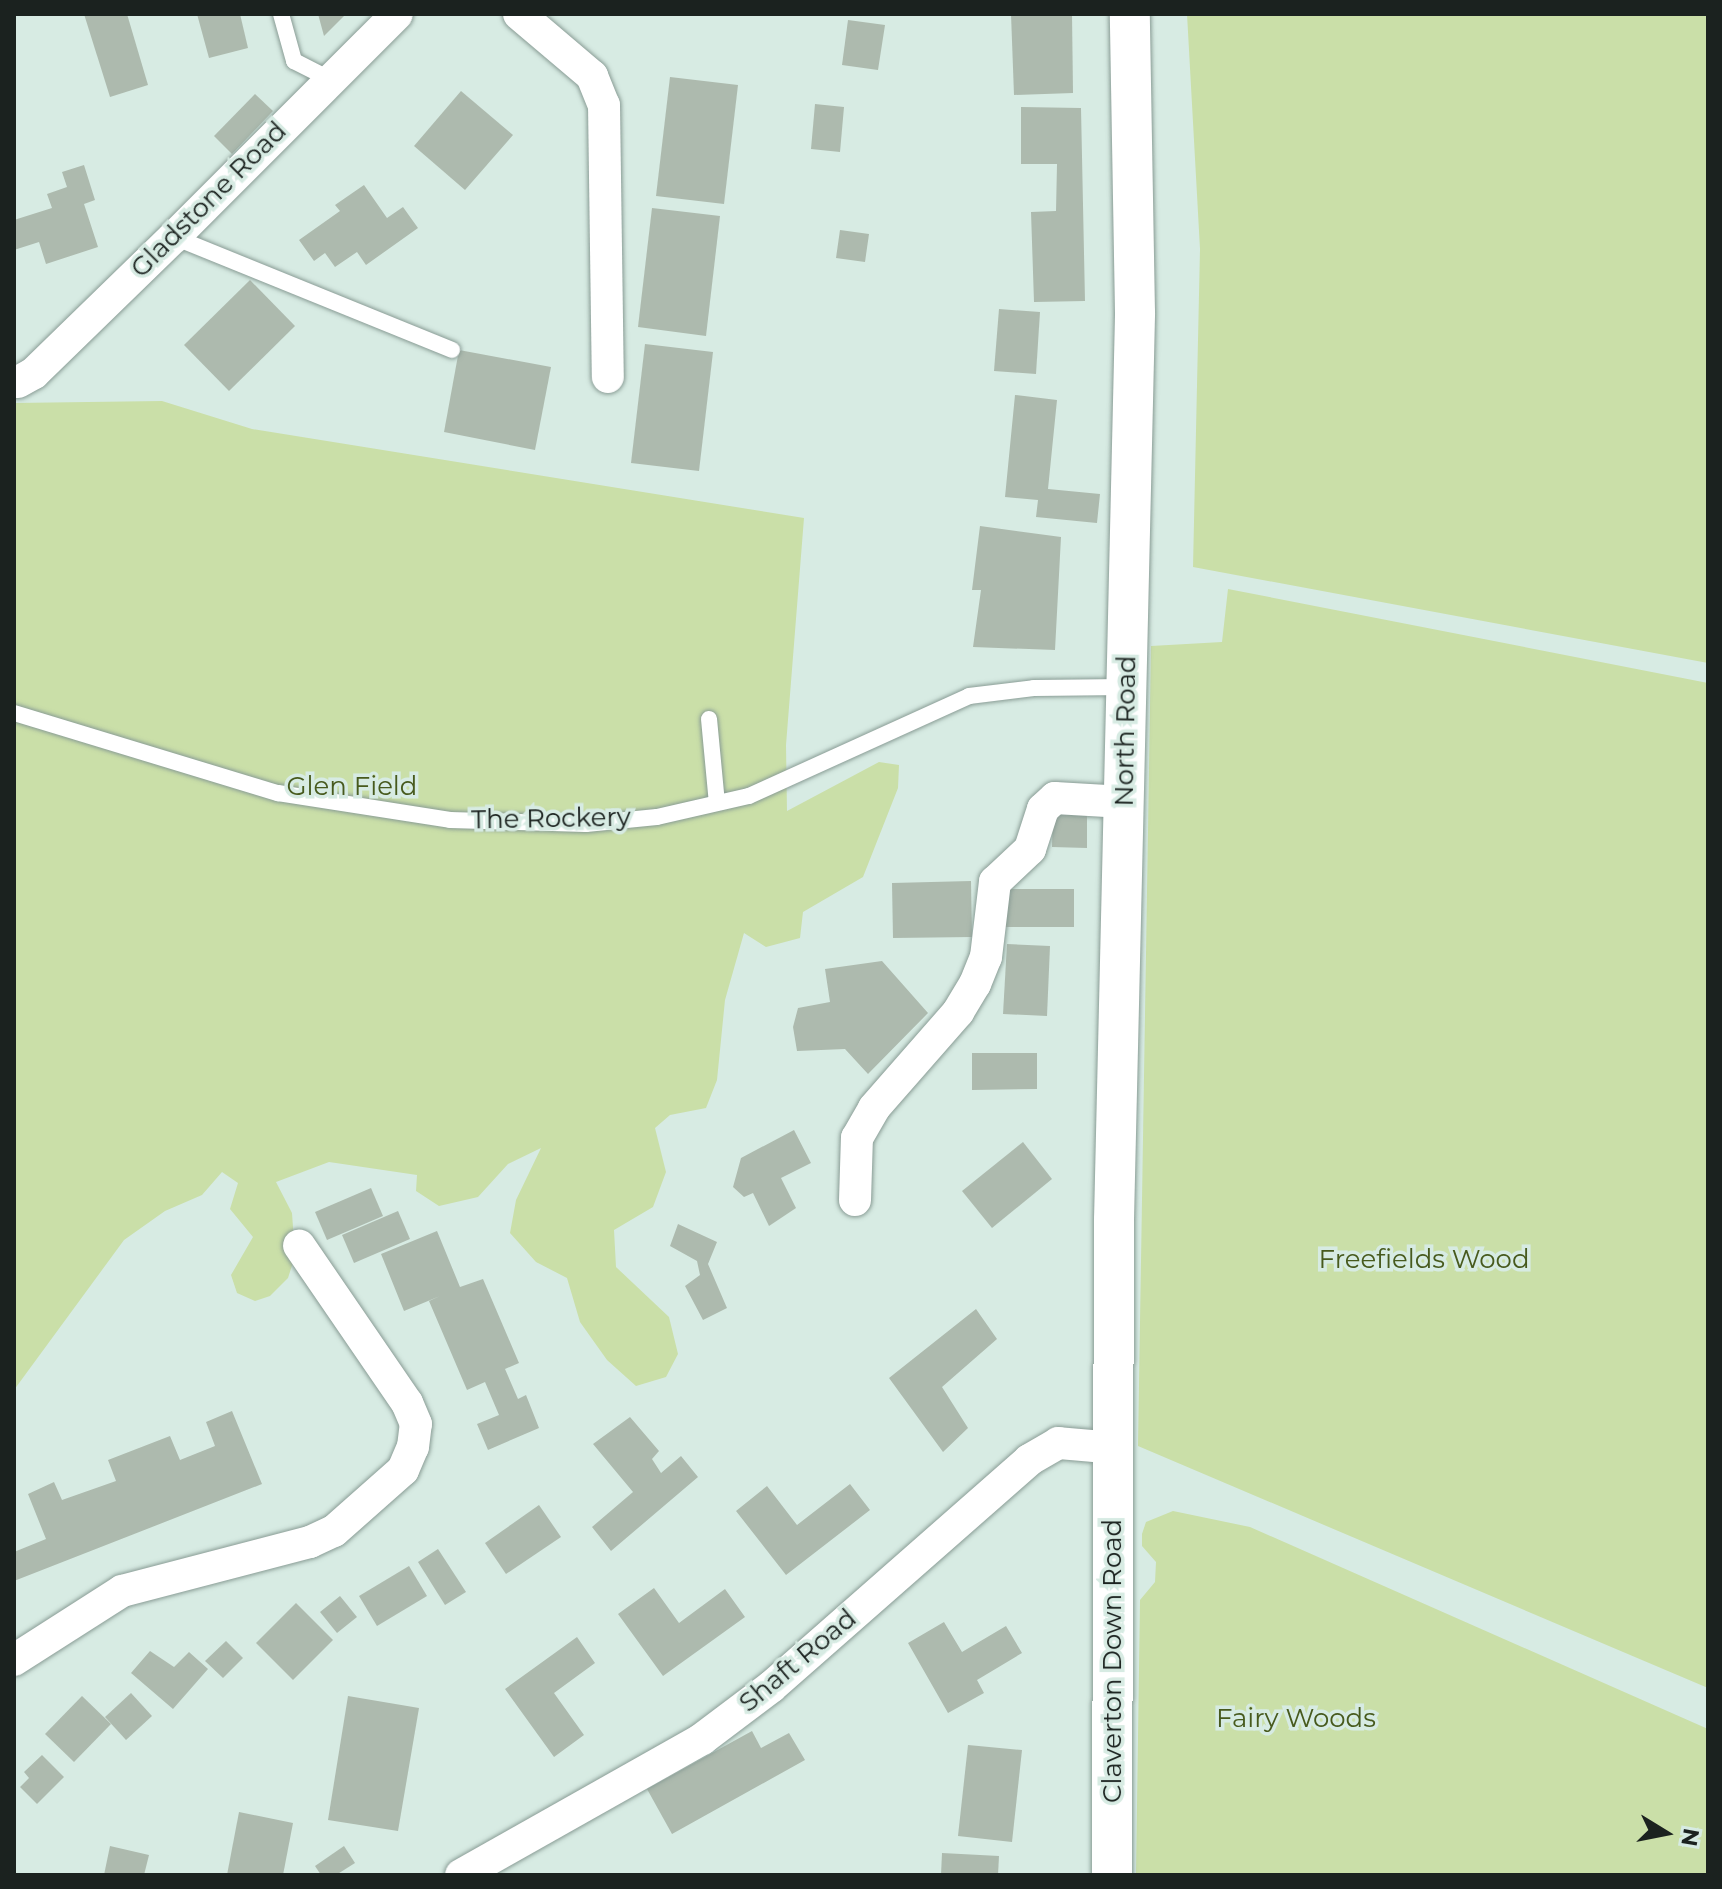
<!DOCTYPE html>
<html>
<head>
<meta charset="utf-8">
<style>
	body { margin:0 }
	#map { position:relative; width:1722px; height:1889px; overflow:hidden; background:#d7ebe3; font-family:Montserrat,sans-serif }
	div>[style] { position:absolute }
	.green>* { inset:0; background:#cadfa8 }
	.building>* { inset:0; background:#adbaae }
	.roads { filter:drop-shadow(0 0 2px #899c95) drop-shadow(0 0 2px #899c95) }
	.service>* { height:16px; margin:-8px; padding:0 8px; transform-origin:8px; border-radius:8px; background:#fff }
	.minor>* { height:32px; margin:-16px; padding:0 16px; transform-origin:16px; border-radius:16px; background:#fff }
	.tertiary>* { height:40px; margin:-20px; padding:0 20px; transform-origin:20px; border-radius:20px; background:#fff }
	span { translate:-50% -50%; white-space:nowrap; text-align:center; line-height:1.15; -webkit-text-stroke:7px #d7ebe3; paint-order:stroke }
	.street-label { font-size:26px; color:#1b221f }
	.park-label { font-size:26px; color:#475a1d }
	.frame { position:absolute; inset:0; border:16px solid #1b221f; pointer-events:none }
	.north { position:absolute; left:1626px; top:1793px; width:80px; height:80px; -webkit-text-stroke:6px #d7ebe3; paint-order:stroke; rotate:100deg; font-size:22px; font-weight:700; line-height:32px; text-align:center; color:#1b221f }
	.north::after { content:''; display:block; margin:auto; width:28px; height:36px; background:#1b221f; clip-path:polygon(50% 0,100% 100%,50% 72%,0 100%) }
</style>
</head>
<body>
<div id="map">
	<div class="green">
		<div style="clip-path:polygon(1187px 14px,1708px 14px,1708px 663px,1193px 567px,1200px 249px)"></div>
		<div style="clip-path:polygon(162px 401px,252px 429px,804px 518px,786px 745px,787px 811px,879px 762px,899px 765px,898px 788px,863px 877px,803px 912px,800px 938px,766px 947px,744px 933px,725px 1000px,717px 1080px,706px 1108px,670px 1115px,655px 1128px,666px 1172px,653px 1207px,614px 1230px,616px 1267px,669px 1317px,678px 1354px,666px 1377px,636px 1386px,607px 1360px,580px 1322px,567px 1278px,536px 1262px,510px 1233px,516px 1200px,541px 1148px,508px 1164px,478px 1197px,439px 1206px,416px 1191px,417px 1175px,329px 1162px,276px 1182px,292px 1213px,295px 1256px,288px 1278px,270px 1296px,255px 1301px,237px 1293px,231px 1275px,253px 1237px,230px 1209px,238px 1183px,222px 1172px,202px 1195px,165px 1211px,124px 1240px,14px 1390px,14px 403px)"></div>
		<div style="clip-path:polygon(1228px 589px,1708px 683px,1708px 1688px,1138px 1446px,1151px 646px,1222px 642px)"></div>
		<div style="clip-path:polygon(1173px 1511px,1250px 1527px,1708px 1729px,1708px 1875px,1136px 1875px,1140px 1600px,1155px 1582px,1156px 1562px,1142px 1546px,1142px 1534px,1146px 1522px)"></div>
	</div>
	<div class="building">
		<div style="clip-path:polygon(84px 14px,127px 14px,148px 85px,110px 97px)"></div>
		<div style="clip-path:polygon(197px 14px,240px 14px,248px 48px,209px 58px)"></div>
		<div style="clip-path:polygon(318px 14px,346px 14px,324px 36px)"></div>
		<div style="clip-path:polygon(1011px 14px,1072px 14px,1073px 93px,1014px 95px)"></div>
		<div style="clip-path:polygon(848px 20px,885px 25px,878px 70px,842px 65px)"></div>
		<div style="clip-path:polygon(670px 77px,738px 85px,724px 204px,656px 196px)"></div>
		<div style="clip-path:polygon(461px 91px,513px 135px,465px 190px,414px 146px)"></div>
		<div style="clip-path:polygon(255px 94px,273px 111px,232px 154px,214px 136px)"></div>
		<div style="clip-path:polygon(815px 104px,844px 107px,840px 152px,811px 149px)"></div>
		<div style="clip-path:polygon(1021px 107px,1081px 108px,1085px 301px,1034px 302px,1031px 212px,1056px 211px,1057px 164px,1021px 164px)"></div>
		<div style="clip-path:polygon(84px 165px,95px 200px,84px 204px,98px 247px,46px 264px,39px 242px,14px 250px,14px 220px,52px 208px,47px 194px,67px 187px,62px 172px)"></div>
		<div style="clip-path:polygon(364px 185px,387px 218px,403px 207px,418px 228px,366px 265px,357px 252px,335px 267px,325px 253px,314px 261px,299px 240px,340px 211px,335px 205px)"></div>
		<div style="clip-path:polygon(652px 208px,720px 216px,706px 336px,638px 327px)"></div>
		<div style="clip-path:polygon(840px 230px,869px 234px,865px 262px,836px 258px)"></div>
		<div style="clip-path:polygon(250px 280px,295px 326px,229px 391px,184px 345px)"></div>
		<div style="clip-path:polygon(999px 309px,1040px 312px,1036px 374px,994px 371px)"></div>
		<div style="clip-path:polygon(645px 344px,713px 352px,699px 471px,631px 463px)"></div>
		<div style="clip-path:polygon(459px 350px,551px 367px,535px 450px,444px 432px)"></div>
		<div style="clip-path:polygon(1015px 395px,1057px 400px,1048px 489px,1100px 494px,1097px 523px,1036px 517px,1038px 500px,1005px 497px)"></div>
		<div style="clip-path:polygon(980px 526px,1061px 537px,1055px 650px,973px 647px,981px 590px,972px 590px)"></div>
		<div style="clip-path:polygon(1053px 814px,1087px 814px,1087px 848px,1052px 847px)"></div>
		<div style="clip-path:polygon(971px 881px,972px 937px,893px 938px,892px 883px)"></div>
		<div style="clip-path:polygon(1003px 889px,1074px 889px,1074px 927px,1003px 927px)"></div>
		<div style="clip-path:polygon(1007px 944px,1050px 946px,1047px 1016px,1003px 1014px)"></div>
		<div style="clip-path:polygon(882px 961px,928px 1013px,868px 1074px,845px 1049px,797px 1051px,793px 1027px,798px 1008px,830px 1002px,825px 969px)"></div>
		<div style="clip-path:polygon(972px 1053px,1037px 1053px,1037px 1089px,972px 1090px)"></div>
		<div style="clip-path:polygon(794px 1130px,811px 1163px,781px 1178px,796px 1208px,769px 1226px,753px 1193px,744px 1197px,733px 1187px,741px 1158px)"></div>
		<div style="clip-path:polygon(1023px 1142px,1052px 1179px,992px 1228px,962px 1191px)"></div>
		<div style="clip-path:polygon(371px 1188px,383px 1216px,327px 1240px,315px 1212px)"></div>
		<div style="clip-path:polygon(398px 1211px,410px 1239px,354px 1263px,342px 1235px)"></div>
		<div style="clip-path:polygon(678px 1224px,717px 1242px,708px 1264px,727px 1308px,703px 1320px,685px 1286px,700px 1275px,697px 1261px,670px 1246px)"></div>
		<div style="clip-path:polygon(437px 1231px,460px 1287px,483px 1279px,519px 1363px,505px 1369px,518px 1399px,526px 1395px,539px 1428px,488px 1450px,477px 1424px,499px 1415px,485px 1382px,467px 1390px,429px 1301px,440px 1296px,404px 1311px,381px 1254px)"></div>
		<div style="clip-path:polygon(976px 1309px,997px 1339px,942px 1387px,968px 1428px,943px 1452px,889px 1378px)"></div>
		<div style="clip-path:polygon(232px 1411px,262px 1484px,14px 1581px,14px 1552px,46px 1539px,28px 1494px,54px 1482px,62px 1500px,116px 1481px,108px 1460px,170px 1436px,180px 1460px,215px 1446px,206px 1422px)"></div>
		<div style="clip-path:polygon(630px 1417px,659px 1451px,652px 1459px,661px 1473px,681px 1456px,698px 1477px,611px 1551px,592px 1527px,633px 1492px,593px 1444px)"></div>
		<div style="clip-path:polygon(850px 1484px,870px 1510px,786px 1575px,736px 1511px,767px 1486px,797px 1525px)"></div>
		<div style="clip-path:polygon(539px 1505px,561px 1537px,506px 1574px,485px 1543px)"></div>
		<div style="clip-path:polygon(438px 1549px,466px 1592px,445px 1605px,418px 1562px)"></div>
		<div style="clip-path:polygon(409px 1566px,427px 1596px,377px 1626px,359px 1596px)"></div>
		<div style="clip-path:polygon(654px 1588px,679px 1623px,725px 1589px,745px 1617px,663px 1676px,618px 1614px)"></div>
		<div style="clip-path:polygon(340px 1596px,357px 1617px,337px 1633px,320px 1612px)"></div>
		<div style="clip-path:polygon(296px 1603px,333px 1640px,293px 1680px,256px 1643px)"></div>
		<div style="clip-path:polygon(944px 1622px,962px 1652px,1006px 1626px,1022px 1653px,977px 1680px,984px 1693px,948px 1713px,908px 1643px)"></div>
		<div style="clip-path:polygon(577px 1637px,595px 1663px,554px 1693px,584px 1735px,554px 1757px,505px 1689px)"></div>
		<div style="clip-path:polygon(226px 1641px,243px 1658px,223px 1678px,205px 1661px)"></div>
		<div style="clip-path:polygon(150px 1651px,174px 1667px,189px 1652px,208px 1669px,173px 1709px,131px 1673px)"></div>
		<div style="clip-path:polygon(131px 1693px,152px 1716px,126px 1740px,105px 1717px)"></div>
		<div style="clip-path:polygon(82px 1696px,111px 1724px,74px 1762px,45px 1734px)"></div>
		<div style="clip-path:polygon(348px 1696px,419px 1708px,398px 1831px,328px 1820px)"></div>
		<div style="clip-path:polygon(752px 1731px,761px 1748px,789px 1733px,805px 1760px,672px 1834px,647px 1789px)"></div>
		<div style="clip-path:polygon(968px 1745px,1022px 1750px,1012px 1842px,958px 1836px)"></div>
		<div style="clip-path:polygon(42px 1755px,64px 1777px,37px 1804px,20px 1787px,29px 1778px,24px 1772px)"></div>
		<div style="clip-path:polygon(239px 1812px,293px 1823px,283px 1875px,227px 1875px)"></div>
		<div style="clip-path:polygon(110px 1846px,149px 1855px,144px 1875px,104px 1875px)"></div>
		<div style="clip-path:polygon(344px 1846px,355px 1863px,336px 1875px,321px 1875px,315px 1866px)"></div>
		<div style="clip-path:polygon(942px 1853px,999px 1856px,998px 1875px,941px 1875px)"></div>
	</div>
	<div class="roads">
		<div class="service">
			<div style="left:281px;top:14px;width:49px;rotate:74.5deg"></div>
			<div style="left:294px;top:61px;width:39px;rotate:27deg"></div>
			<div style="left:174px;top:237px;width:300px;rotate:22.1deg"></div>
			<div style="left:14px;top:713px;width:276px;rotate:16.9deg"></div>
			<div style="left:278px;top:793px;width:174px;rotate:8.9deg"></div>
			<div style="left:450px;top:820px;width:136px;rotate:1.7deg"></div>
			<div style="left:586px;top:824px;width:71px;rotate:-5.6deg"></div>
			<div style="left:657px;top:817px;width:94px;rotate:-12.9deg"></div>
			<div style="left:749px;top:796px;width:242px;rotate:-24.4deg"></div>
			<div style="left:969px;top:696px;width:65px;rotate:-7deg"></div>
			<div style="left:1034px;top:688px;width:91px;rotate:-0.6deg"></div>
			<div style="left:709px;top:719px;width:84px;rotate:84.6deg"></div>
		</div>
		<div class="minor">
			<div style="left:519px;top:14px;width:96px;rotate:40.3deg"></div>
			<div style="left:592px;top:76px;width:31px;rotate:68deg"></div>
			<div style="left:604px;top:105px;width:272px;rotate:89.2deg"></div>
			<div style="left:18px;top:382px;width:18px;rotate:-29deg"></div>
			<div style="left:34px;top:373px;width:195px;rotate:-44.2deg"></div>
			<div style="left:174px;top:237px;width:315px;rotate:-45deg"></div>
			<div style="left:855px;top:1200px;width:62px;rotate:-88.2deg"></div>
			<div style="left:857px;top:1138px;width:34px;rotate:-60deg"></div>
			<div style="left:874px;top:1108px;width:128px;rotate:-48.8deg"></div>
			<div style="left:958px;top:1012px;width:33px;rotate:-59deg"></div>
			<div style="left:975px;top:984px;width:29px;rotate:-68deg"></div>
			<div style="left:986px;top:957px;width:76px;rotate:-83.2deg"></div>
			<div style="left:995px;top:882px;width:48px;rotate:-43.3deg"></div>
			<div style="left:1030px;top:849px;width:42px;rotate:-72deg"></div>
			<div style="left:1043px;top:809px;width:16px;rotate:-43deg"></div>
			<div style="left:1055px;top:798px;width:69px;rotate:3.3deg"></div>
			<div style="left:14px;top:1660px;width:128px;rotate:-32.6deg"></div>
			<div style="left:122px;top:1591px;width:194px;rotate:-14.6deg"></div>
			<div style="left:310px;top:1542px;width:26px;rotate:-25deg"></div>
			<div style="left:334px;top:1531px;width:92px;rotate:-41.5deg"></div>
			<div style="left:403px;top:1470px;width:25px;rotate:-67deg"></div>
			<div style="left:413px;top:1447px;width:23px;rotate:-83deg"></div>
			<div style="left:416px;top:1424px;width:23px;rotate:-113deg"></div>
			<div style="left:407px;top:1403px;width:191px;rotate:-124.4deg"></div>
			<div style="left:461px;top:1875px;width:277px;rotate:-29.4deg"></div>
			<div style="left:702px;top:1739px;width:86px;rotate:-37deg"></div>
			<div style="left:771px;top:1687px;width:344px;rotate:-41.3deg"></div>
			<div style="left:1029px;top:1460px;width:34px;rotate:-30deg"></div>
			<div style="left:1058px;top:1443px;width:58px;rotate:4.9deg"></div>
		</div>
		<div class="tertiary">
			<div style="left:1112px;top:1875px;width:655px;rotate:-89.83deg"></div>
			<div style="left:1114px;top:1220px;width:907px;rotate:-88.67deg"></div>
			<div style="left:1135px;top:313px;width:299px;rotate:-91deg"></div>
		</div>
	</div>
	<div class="street-label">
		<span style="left:209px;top:200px;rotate:-45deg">Gladstone Road</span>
		<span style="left:1126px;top:731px;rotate:-89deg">North Road</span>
		<span style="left:551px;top:819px;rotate:-1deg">The Rockery</span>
		<span style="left:798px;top:1661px;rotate:-40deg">Shaft Road</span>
		<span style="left:1113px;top:1661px;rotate:-90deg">Claverton Down Road</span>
	</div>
	<div class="park-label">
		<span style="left:352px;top:787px">Glen Field</span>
		<span style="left:1424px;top:1260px">Freefields Wood</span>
		<span style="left:1296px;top:1719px">Fairy Woods</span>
	</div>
	<div class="frame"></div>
	<div class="north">N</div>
</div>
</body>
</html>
